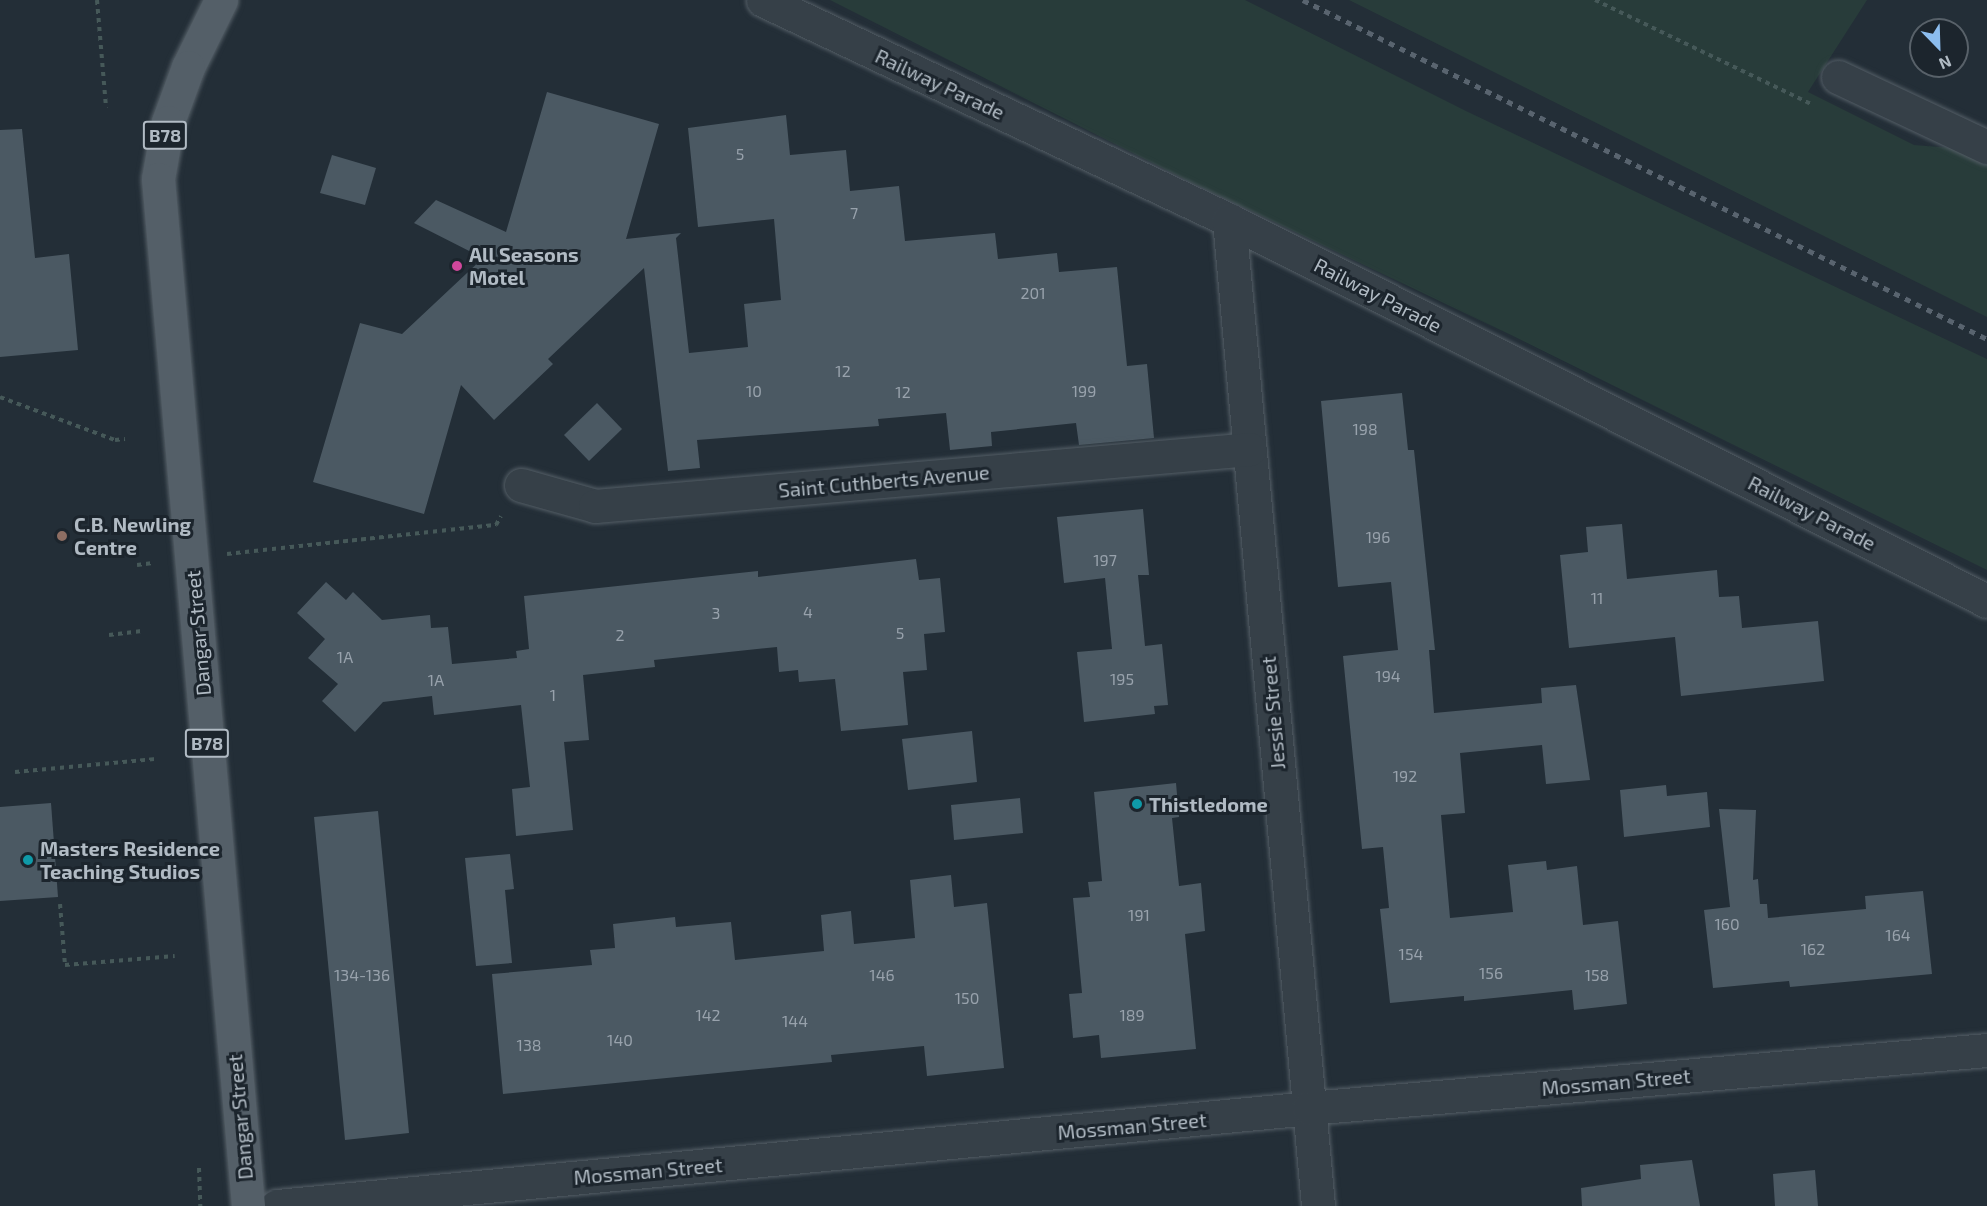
<!DOCTYPE html>
<html>
<head>
<meta charset="utf-8">
<style>
	body { margin:0 }
	#map { position:relative; width:1987px; height:1206px; overflow:hidden; background:#232e37; font-family:"Exo 2",sans-serif }
	div>[style] { position:absolute }
	.green>* { inset:0; background:#283c3a }
	.building>* { inset:0; background:#4b5963 }
	.path>* { height:4px; margin-top:-2px; transform-origin:0; background:repeating-linear-gradient(90deg,#465959 0 4.5px,transparent 0 9px) }
	.roads { filter:drop-shadow(0 0 2px #545e66) drop-shadow(0 0 2px #545e66) }
	.minor>* { height:33px; margin:-16.5px; padding:0 16.5px; transform-origin:16.5px; border-radius:16.5px; background:#364048 }
	.primary>* { height:33px; margin:-16.5px; padding:0 16.5px; transform-origin:16.5px; border-radius:16.5px; background:#545f68 }
	.rail>* { height:4.5px; margin-top:-2.25px; transform-origin:0; background:repeating-linear-gradient(90deg,#59646f 0 6px,transparent 0 12px) }
	.dots>* { width:16px; height:16px; translate:-50% -50%; box-sizing:border-box; border:3px solid #1c252d; border-radius:50% }
	span { translate:-50% -50%; white-space:nowrap; text-align:center; line-height:1.15; -webkit-text-stroke:6px #1c252d; paint-order:stroke }
	.number-label { font-size:16px; color:#98a2ac }
	.number-label span { -webkit-text-stroke-width:0 }
	.shield-label span { padding:2px 4px; background:#1c252d; border:2px solid; border-radius:4px; -webkit-text-stroke-width:0 }
	.shield-label { font-size:18px; color:#b1bbc4; font-weight:700 }
	.street-label { font-size:20px; color:#b1bbc4 }
	.poi-label { font-size:20px; color:#b1bbc4; font-weight:700 }
	.left { translate:0 -50%; text-align:left }
	.north { position:absolute; left:1909px; top:18px; width:60px; height:60px; box-sizing:border-box; background:#1c252d; border:2px solid #586169; border-radius:50%; rotate:157deg; font-size:16px; font-weight:700; line-height:24px; text-align:center; color:#b1bbc4 }
	.north::after { content:''; display:block; margin:auto; width:21px; height:27px; background:#8cbdef; clip-path:polygon(50% 0,100% 100%,50% 72%,0 100%) }
</style>
</head>
<body>
<div id="map">
	<div class="green">
		<div style="clip-path:polygon(830px 0,1245px 0,1466px 111px,1987px 359px,1987px 570px,1515px 337px,1188px 181px)"></div>
		<div style="clip-path:polygon(1349px 0,1867px 0,1808px 92px,1914px 145px,1965px 149px,1987px 159px,1987px 317px)"></div>
	</div>
	<div class="building">
		<div style="clip-path:polygon(547px 92px,659px 124px,626px 239px,681px 233px,676px 238px,689px 353px,748px 347px,744px 304px,781px 300px,774px 219px,698px 227px,688px 128px,786px 115px,790px 155px,846px 150px,850px 191px,899px 186px,905px 241px,995px 233px,998px 259px,1057px 253px,1059px 272px,1117px 267px,1127px 366px,1147px 364px,1154px 438px,1079px 445px,1076px 423px,991px 432px,992px 446px,950px 450px,946px 413px,878px 419px,879px 426px,697px 440px,700px 468px,668px 471px,644px 268px,548px 359px,553px 364px,494px 420px,461px 385px,424px 514px,313px 482px,360px 323px,402px 334px,483px 258px,414px 223px,436px 200px,506px 232px)"></div>
		<div style="clip-path:polygon(22px 129px,35px 258px,69px 254px,78px 350px,0 357px,0 130px)"></div>
		<div style="clip-path:polygon(332px 155px,376px 168px,365px 205px,320px 193px)"></div>
		<div style="clip-path:polygon(1402px 393px,1408px 450px,1414px 450px,1435px 650px,1429px 650px,1434px 713px,1542px 703px,1541px 688px,1576px 685px,1590px 780px,1546px 784px,1542px 745px,1460px 753px,1465px 813px,1441px 815px,1450px 918px,1513px 912px,1508px 865px,1546px 861px,1547px 870px,1577px 866px,1583px 925px,1618px 921px,1627px 1004px,1574px 1010px,1572px 990px,1464px 1001px,1464px 996px,1390px 1003px,1380px 909px,1389px 908px,1383px 847px,1362px 849px,1343px 656px,1398px 650px,1391px 582px,1338px 587px,1321px 401px)"></div>
		<div style="clip-path:polygon(597px 403px,622px 429px,589px 461px,564px 435px)"></div>
		<div style="clip-path:polygon(1143px 509px,1149px 575px,1138px 575px,1145px 646px,1162px 644px,1168px 705px,1154px 706px,1155px 714px,1084px 722px,1077px 652px,1112px 649px,1105px 578px,1064px 583px,1057px 517px)"></div>
		<div style="clip-path:polygon(1622px 524px,1627px 579px,1717px 570px,1719px 597px,1739px 596px,1742px 628px,1818px 621px,1824px 681px,1681px 696px,1675px 637px,1569px 648px,1560px 555px,1588px 552px,1586px 527px)"></div>
		<div style="clip-path:polygon(916px 559px,919px 580px,940px 578px,945px 632px,924px 634px,927px 670px,903px 672px,908px 725px,841px 731px,835px 679px,799px 682px,798px 670px,779px 672px,777px 647px,654px 660px,655px 667px,583px 675px,589px 740px,564px 742px,573px 830px,516px 836px,512px 789px,530px 787px,521px 705px,434px 715px,432px 696px,383px 702px,355px 732px,322px 701px,338px 684px,308px 658px,325px 639px,297px 613px,326px 582px,346px 600px,353px 592px,382px 620px,430px 615px,431px 628px,448px 627px,452px 664px,517px 658px,516px 651px,529px 649px,524px 596px,758px 571px,758px 577px)"></div>
		<div style="clip-path:polygon(972px 731px,977px 782px,908px 790px,902px 739px)"></div>
		<div style="clip-path:polygon(1176px 783px,1179px 817px,1172px 818px,1179px 886px,1201px 883px,1205px 931px,1185px 934px,1196px 1049px,1101px 1058px,1099px 1035px,1073px 1038px,1069px 994px,1082px 993px,1073px 898px,1090px 897px,1088px 882px,1102px 881px,1094px 792px)"></div>
		<div style="clip-path:polygon(1666px 785px,1667px 796px,1707px 792px,1710px 827px,1624px 837px,1620px 790px)"></div>
		<div style="clip-path:polygon(1020px 798px,1023px 833px,954px 840px,951px 805px)"></div>
		<div style="clip-path:polygon(51px 803px,58px 897px,0 901px,0 807px)"></div>
		<div style="clip-path:polygon(1719px 809px,1756px 810px,1753px 880px,1758px 879px,1760px 904px,1767px 904px,1768px 918px,1866px 909px,1865px 896px,1923px 891px,1932px 974px,1790px 987px,1789px 981px,1713px 988px,1704px 910px,1730px 907px)"></div>
		<div style="clip-path:polygon(378px 811px,409px 1133px,345px 1140px,314px 817px)"></div>
		<div style="clip-path:polygon(510px 854px,514px 889px,505px 890px,512px 963px,476px 966px,465px 858px)"></div>
		<div style="clip-path:polygon(951px 875px,954px 907px,987px 903px,1004px 1068px,927px 1076px,924px 1046px,831px 1055px,832px 1062px,503px 1094px,492px 974px,592px 965px,590px 950px,615px 948px,613px 924px,675px 917px,676px 927px,731px 922px,735px 960px,824px 951px,821px 915px,851px 911px,854px 944px,915px 938px,910px 880px)"></div>
		<div style="clip-path:polygon(1692px 1160px,1700px 1206px,1582px 1206px,1581px 1188px,1641px 1179px,1640px 1165px)"></div>
		<div style="clip-path:polygon(1815px 1170px,1818px 1206px,1775px 1206px,1773px 1174px)"></div>
	</div>
	<div class="path">
		<div style="left:97px;top:0;width:108px;rotate:85.2deg"></div>
		<div style="left:1595px;top:0;width:242px;rotate:25.7deg"></div>
		<div style="left:0;top:397px;width:123px;rotate:20.5deg"></div>
		<div style="left:115px;top:440px;width:10px;rotate:-6deg"></div>
		<div style="left:227px;top:554px;width:271px;rotate:-6.2deg"></div>
		<div style="left:496px;top:525px;width:10px;rotate:-61deg"></div>
		<div style="left:137px;top:565px;width:16px;rotate:-7deg"></div>
		<div style="left:109px;top:635px;width:35px;rotate:-7deg"></div>
		<div style="left:15px;top:772px;width:142px;rotate:-5.3deg"></div>
		<div style="left:60px;top:904px;width:61px;rotate:85.3deg"></div>
		<div style="left:65px;top:965px;width:110px;rotate:-4.7deg"></div>
		<div style="left:199px;top:1168px;width:38px;rotate:88deg"></div>
	</div>
	<div class="roads">
		<div class="minor">
			<div style="left:763px;top:0;width:515px;rotate:25.27deg"></div>
			<div style="left:1229px;top:220px;width:848px;rotate:26.69deg"></div>
			<div style="left:1838px;top:77px;width:165px;rotate:25.2deg"></div>
			<div style="left:1229px;top:220px;width:990px;rotate:84.84deg"></div>
			<div style="left:521px;top:485px;width:77px;rotate:15.8deg"></div>
			<div style="left:595px;top:506px;width:657px;rotate:-4.97deg"></div>
			<div style="left:277px;top:1206px;width:1037px;rotate:-5.42deg"></div>
			<div style="left:1309px;top:1108px;width:680px;rotate:-4.89deg"></div>
		</div>
		<div class="primary">
			<div style="left:221px;top:0;width:75px;rotate:116.2deg"></div>
			<div style="left:188px;top:67px;width:59px;rotate:110deg"></div>
			<div style="left:168px;top:122px;width:58px;rotate:100deg"></div>
			<div style="left:158px;top:179px;width:1031px;rotate:84.99deg"></div>
		</div>
	</div>
	<div class="rail">
		<div style="left:1303px;top:0;width:763px;rotate:26.36deg"></div>
	</div>
	<div class="dots">
		<div style="left:457px;top:266px;background:#d1479c"></div>
		<div style="left:62px;top:536px;background:#8d6e63"></div>
		<div style="left:1137px;top:804px;background:#0f9aa8"></div>
		<div style="left:28px;top:860px;background:#0f9aa8"></div>
	</div>
	<div class="number-label">
		<span style="left:740px;top:154px">5</span>
		<span style="left:854px;top:213px">7</span>
		<span style="left:1033px;top:293px">201</span>
		<span style="left:843px;top:371px">12</span>
		<span style="left:754px;top:391px">10</span>
		<span style="left:1084px;top:391px">199</span>
		<span style="left:903px;top:392px">12</span>
		<span style="left:1365px;top:429px">198</span>
		<span style="left:1378px;top:537px">196</span>
		<span style="left:1105px;top:560px">197</span>
		<span style="left:1597px;top:598px">11</span>
		<span style="left:808px;top:612px">4</span>
		<span style="left:716px;top:613px">3</span>
		<span style="left:900px;top:633px">5</span>
		<span style="left:620px;top:635px">2</span>
		<span style="left:345px;top:657px">1A</span>
		<span style="left:1388px;top:676px">194</span>
		<span style="left:1122px;top:679px">195</span>
		<span style="left:436px;top:680px">1A</span>
		<span style="left:553px;top:695px">1</span>
		<span style="left:1405px;top:776px">192</span>
		<span style="left:1139px;top:915px">191</span>
		<span style="left:1727px;top:924px">160</span>
		<span style="left:1898px;top:935px">164</span>
		<span style="left:1813px;top:949px">162</span>
		<span style="left:1411px;top:954px">154</span>
		<span style="left:1491px;top:973px">156</span>
		<span style="left:362px;top:975px">134-136</span>
		<span style="left:882px;top:975px">146</span>
		<span style="left:1597px;top:975px">158</span>
		<span style="left:967px;top:998px">150</span>
		<span style="left:708px;top:1015px">142</span>
		<span style="left:1132px;top:1015px">189</span>
		<span style="left:795px;top:1021px">144</span>
		<span style="left:620px;top:1040px">140</span>
		<span style="left:529px;top:1045px">138</span>
	</div>
	<div class="shield-label">
		<span style="left:165px;top:135px">B78</span>
		<span style="left:207px;top:743px">B78</span>
	</div>
	<div class="street-label">
		<span style="left:940px;top:84px;rotate:25deg">Railway Parade</span>
		<span style="left:1378px;top:295px;rotate:27deg">Railway Parade</span>
		<span style="left:884px;top:481px;rotate:-5deg">Saint Cuthberts Avenue</span>
		<span style="left:1812px;top:513px;rotate:27deg">Railway Parade</span>
		<span style="left:198px;top:633px;rotate:-95deg">Dangar Street</span>
		<span style="left:1273px;top:713px;rotate:-95deg">Jessie Street</span>
		<span style="left:1616px;top:1082px;rotate:-5deg">Mossman Street</span>
		<span style="left:240px;top:1117px;rotate:-95deg">Dangar Street</span>
		<span style="left:1132px;top:1126px;rotate:-5deg">Mossman Street</span>
		<span style="left:648px;top:1171px;rotate:-5deg">Mossman Street</span>
	</div>
	<div class="poi-label">
		<span class="left" style="left:469px;top:266px">All Seasons<br>Motel</span>
		<span class="left" style="left:74px;top:536px">C.B. Newling<br>Centre</span>
		<span class="left" style="left:1149px;top:804px">Thistledome</span>
		<span class="left" style="left:40px;top:860px">Masters Residence<br>Teaching Studios</span>
	</div>
	<div class="north">N</div>
</div>
</body>
</html>
